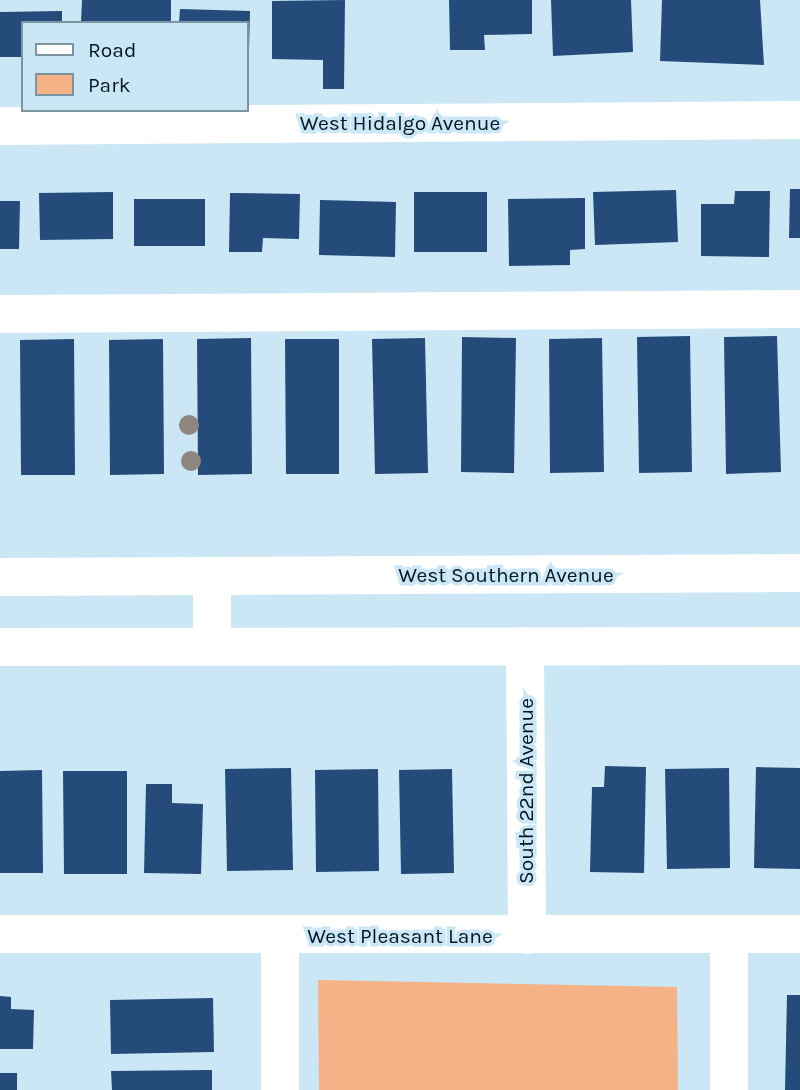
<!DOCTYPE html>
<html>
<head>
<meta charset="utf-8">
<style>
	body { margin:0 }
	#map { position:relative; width:800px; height:1090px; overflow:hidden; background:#cbe6f5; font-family:Karla,sans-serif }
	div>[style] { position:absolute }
	.green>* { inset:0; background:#f5b287 }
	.building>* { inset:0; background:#244b79 }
	.minor>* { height:38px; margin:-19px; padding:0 19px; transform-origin:19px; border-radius:19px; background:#fff }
	.major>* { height:38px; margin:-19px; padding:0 19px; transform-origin:19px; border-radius:19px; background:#fff }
	.trees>* { width:20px; height:20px; margin:-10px; border-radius:50%; background:#8e867f }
	span { translate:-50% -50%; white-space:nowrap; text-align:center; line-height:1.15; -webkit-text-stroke:7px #cbe6f5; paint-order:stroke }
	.street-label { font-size:21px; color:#001826 }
	.legend { position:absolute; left:21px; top:21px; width:228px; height:91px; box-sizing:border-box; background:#cbe6f5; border:2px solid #7a94a2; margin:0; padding:9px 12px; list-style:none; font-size:21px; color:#001826 }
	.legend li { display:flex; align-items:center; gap:14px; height:35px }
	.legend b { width:35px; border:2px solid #7a94a2 }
</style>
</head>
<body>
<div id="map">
	<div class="green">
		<div style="clip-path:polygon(318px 980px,677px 987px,678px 1090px,319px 1090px)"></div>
	</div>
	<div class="building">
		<div style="clip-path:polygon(82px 0,171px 0,171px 23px,81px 23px)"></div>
		<div style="clip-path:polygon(345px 0,344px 89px,323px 89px,323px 60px,272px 59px,272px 1px)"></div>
		<div style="clip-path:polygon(449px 0,532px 0,532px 34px,484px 35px,485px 50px,450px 50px)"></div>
		<div style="clip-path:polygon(551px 0,631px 0,633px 52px,553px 56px)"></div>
		<div style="clip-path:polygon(662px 0,760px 0,764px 65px,660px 61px)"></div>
		<div style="clip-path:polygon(180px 9px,250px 11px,249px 51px,247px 23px,179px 23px)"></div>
		<div style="clip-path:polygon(62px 11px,62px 23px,23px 23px,23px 57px,0 57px,0 12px)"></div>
		<div style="clip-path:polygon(790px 189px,800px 189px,800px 238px,789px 238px)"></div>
		<div style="clip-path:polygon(676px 190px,678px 242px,595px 245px,593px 192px)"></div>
		<div style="clip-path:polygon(735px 191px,770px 191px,769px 257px,701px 256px,701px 204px,734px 204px)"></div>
		<div style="clip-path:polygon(113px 192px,113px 239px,40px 240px,39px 193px)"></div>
		<div style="clip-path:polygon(414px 192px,487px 192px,487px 252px,414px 252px)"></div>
		<div style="clip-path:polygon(230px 193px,300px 194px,299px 239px,263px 238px,262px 252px,229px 252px)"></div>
		<div style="clip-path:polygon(585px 198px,585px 249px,570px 250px,570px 265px,509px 266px,508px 199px)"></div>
		<div style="clip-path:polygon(134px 199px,205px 199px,205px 246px,134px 246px)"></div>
		<div style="clip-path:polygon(320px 200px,396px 202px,395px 257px,319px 255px)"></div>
		<div style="clip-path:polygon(0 201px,20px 201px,19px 249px,0 249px)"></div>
		<div style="clip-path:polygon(690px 336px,692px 472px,639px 473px,637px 337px)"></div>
		<div style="clip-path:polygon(777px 336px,781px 472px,726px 474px,724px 337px)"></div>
		<div style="clip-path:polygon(462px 337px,516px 338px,514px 473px,461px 472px)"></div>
		<div style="clip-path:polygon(251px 338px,252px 474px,198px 475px,197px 339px)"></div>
		<div style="clip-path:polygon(425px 338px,428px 473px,375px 474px,372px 339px)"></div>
		<div style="clip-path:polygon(602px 338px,604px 472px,550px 473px,549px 339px)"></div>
		<div style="clip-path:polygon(74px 339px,75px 475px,21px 475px,20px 340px)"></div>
		<div style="clip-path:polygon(163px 339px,164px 474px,110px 475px,109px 340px)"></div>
		<div style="clip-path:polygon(285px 339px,339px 339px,339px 474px,286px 474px)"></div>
		<div style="clip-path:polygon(605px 766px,646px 767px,644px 873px,590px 872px,592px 787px,604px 787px)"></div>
		<div style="clip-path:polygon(756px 767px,800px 768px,800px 869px,754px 868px)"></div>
		<div style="clip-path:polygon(291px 768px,293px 870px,227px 871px,225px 769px)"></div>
		<div style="clip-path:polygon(729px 768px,730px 868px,667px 869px,665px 769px)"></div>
		<div style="clip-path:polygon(378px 769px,379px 871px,316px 872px,315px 770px)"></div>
		<div style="clip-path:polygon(452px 769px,454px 873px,401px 874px,399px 770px)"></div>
		<div style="clip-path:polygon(42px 770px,43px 873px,0 873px,0 771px)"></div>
		<div style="clip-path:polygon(63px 771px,127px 771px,127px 874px,64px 874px)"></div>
		<div style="clip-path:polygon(146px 784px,172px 784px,172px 803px,203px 804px,201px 874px,144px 873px)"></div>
		<div style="clip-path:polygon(787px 995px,800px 995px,800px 1090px,785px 1090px)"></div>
		<div style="clip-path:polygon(0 996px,11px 997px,11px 1009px,34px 1010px,33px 1049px,0 1049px)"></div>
		<div style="clip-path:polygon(213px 998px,214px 1052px,111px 1054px,110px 1000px)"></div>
		<div style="clip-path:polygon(212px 1070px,212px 1090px,112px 1090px,111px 1071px)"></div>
		<div style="clip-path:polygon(0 1073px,17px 1073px,17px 1090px,0 1090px)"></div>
	</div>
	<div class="minor">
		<div style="left:0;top:126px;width:800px;rotate:-0.43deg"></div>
		<div style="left:0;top:314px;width:800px;rotate:-0.36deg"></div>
		<div style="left:212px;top:576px;width:70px;rotate:90deg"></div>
		<div style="left:0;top:577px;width:800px;rotate:-0.29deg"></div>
		<div style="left:525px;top:646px;width:289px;rotate:89.6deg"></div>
		<div style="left:0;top:934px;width:800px"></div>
		<div style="left:729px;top:934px;width:156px;rotate:90deg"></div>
		<div style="left:280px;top:1090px;width:154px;rotate:-90deg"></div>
	</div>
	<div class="major">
		<div style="left:0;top:647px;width:800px;rotate:-0.07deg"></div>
	</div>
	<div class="trees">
		<div style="left:189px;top:425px"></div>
		<div style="left:191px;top:461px"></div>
	</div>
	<div class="street-label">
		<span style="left:400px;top:123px">West Hidalgo Avenue</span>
		<span style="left:506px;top:575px">West Southern Avenue</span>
		<span style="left:526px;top:791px;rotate:-90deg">South 22nd Avenue</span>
		<span style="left:400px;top:936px">West Pleasant Lane</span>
	</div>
	<ul class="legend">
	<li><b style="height:9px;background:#fff"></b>Road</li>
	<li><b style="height:19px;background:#f5b287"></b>Park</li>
	</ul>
</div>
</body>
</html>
